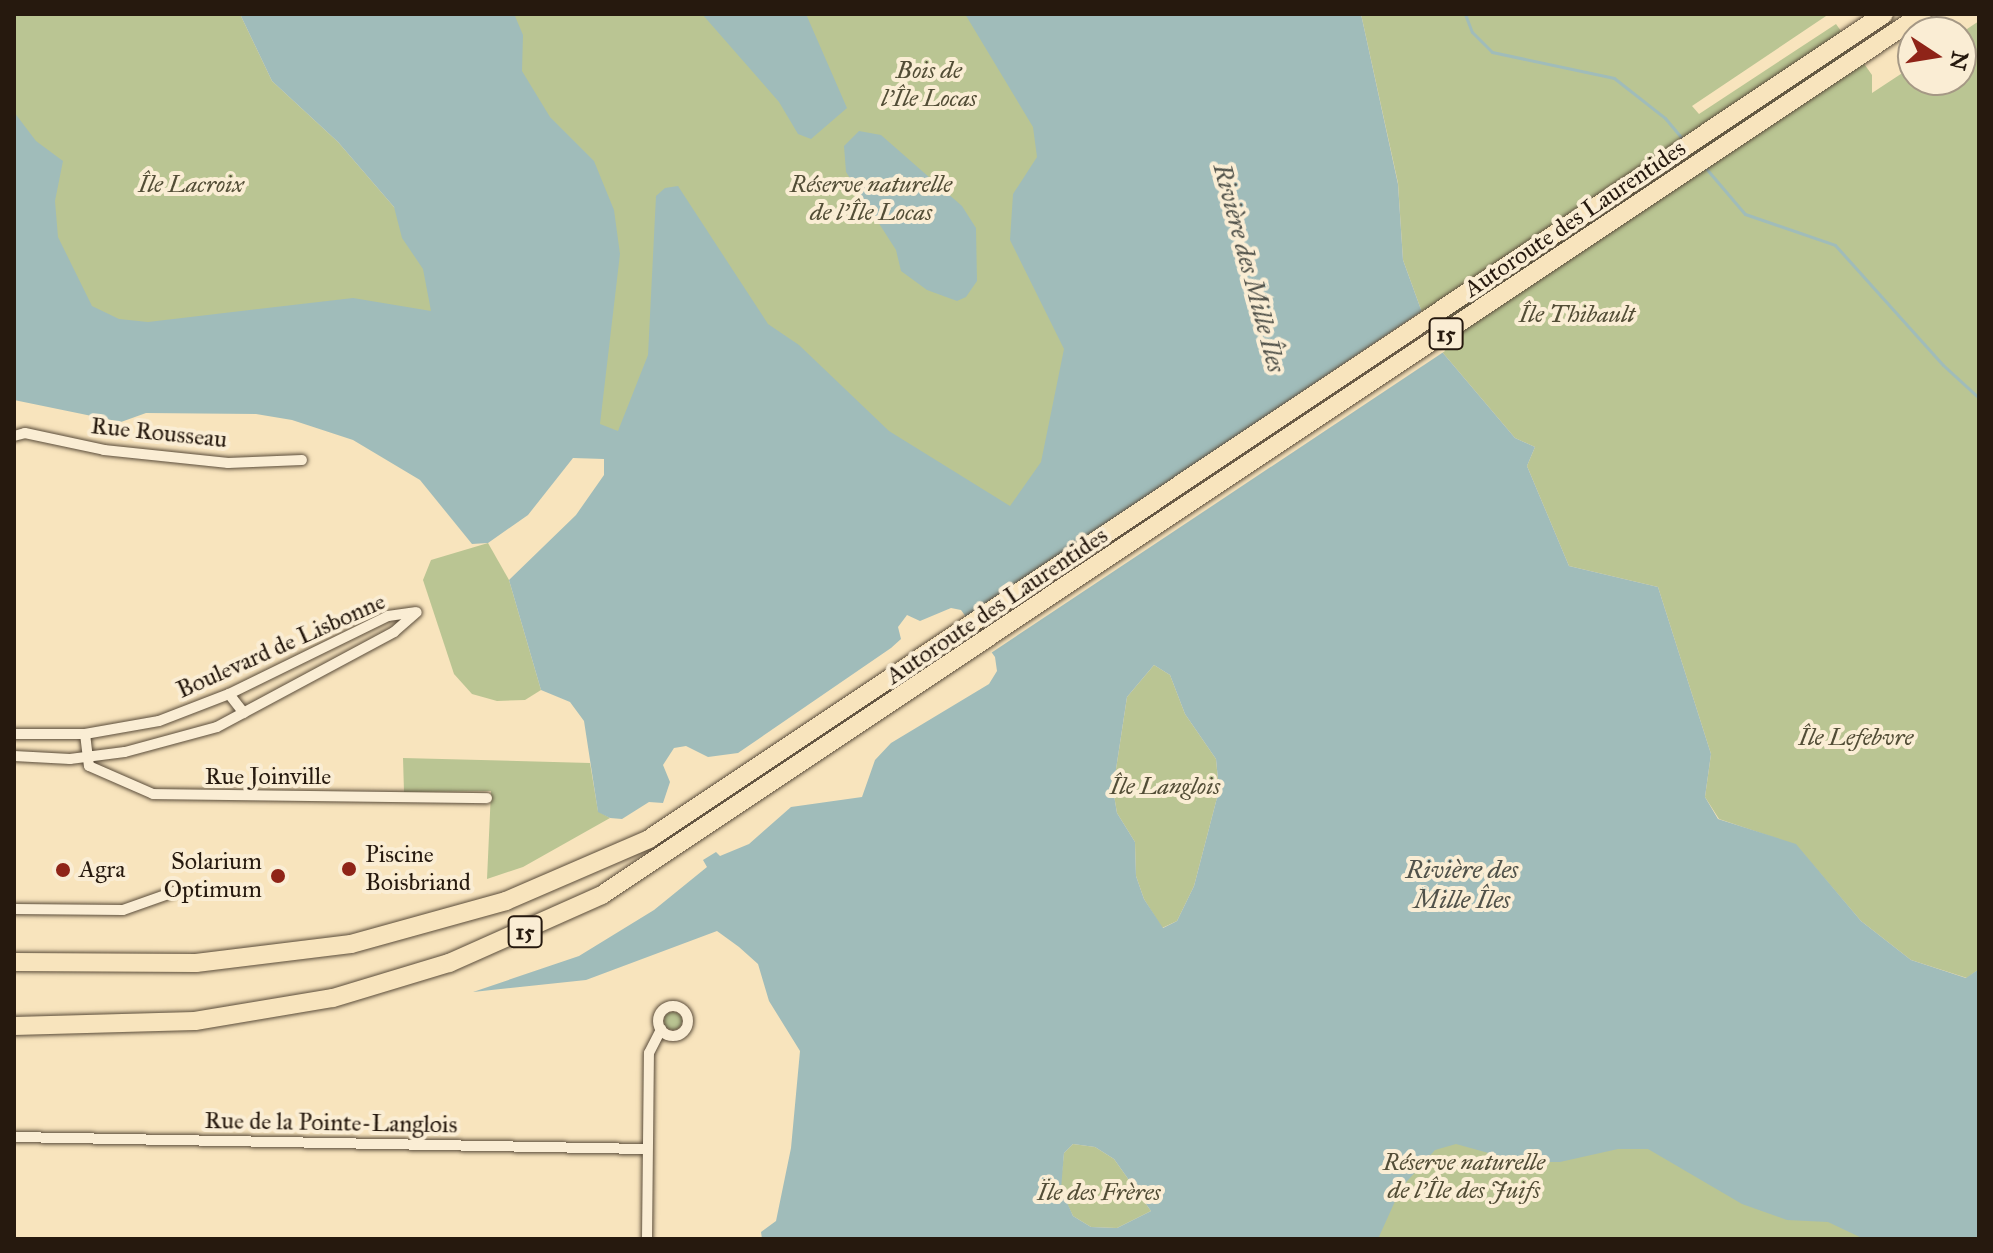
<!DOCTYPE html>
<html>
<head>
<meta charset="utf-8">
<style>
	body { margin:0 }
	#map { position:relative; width:1993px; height:1253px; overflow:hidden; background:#f8e4bd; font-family:"IM FELL Great Primer",serif }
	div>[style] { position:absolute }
	.green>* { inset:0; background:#bac593 }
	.round { border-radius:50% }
	.water>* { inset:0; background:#a0bcba }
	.pier>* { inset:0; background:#f8e4bd }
	.stream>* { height:3px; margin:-1.5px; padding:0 1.5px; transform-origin:1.5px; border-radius:1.5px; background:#a0bcba }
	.roads { filter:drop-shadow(0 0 2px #5a4c3a) drop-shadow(0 0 2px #5a4c3a) }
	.street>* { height:10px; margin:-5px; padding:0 5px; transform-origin:5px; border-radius:5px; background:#faedd4 }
	.street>.ring { margin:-5px; padding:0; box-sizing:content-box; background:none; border:10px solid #faedd4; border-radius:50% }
	.highway>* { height:18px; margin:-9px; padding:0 9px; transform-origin:9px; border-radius:9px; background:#f8e4bd }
	.dots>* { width:22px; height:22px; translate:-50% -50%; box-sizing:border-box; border:4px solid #faedd4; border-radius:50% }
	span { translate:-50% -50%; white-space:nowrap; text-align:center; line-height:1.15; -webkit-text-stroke:8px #faedd4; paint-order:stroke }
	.shield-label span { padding:2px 6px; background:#faedd4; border:2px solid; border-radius:6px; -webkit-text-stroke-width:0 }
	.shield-label { font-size:22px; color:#26190e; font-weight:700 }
	.park-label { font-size:24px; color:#524d36; font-style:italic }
	.street-label { font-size:24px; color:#26190e }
	.poi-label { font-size:24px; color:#26190e }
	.left { translate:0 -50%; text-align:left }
	.right { translate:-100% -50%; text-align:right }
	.water-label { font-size:26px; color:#51524a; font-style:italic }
	.frame { position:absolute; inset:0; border:16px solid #26190e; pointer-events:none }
	.north { position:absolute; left:1897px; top:16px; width:80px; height:80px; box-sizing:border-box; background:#faedd4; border:2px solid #a59885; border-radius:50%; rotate:102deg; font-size:22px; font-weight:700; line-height:32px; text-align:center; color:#26190e }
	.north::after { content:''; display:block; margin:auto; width:28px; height:36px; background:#8f2418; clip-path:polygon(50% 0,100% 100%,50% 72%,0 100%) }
</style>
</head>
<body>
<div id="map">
	<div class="green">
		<div style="clip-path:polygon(14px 14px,240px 14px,272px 81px,338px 142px,394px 207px,469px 320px,199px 342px,78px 310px,14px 212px)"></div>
		<div style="clip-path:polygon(453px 14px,1019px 14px,1111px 520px,634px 464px,559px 428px)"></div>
		<div style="clip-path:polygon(1361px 14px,1829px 14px,1692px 106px,1699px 114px,1836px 24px,1872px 75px,1872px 93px,1913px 66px,1913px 80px,1961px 80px,1961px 33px,1979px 21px,1979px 969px,1967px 978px,1911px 960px,1861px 921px,1796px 845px,1719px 819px,1705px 797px,1711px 754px,1658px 587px,1569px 566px,1527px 466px,1535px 447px,1515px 438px,1432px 340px,1403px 260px,1398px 183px)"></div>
		<div style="clip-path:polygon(488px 543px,509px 580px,541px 690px,525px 700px,497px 701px,472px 694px,454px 674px,423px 580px,431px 560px)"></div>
		<div style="clip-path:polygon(1154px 665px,1170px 675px,1185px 714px,1216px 759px,1219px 790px,1194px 886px,1177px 921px,1162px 928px,1144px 899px,1136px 876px,1135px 842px,1117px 813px,1113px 789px,1127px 697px)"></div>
		<div style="clip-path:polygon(403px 758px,590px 763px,598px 811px,610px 818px,523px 867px,487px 879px,491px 791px,404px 792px)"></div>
		<div class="round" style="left:664px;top:1012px;width:18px;height:18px"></div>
		<div style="clip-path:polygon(1643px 1118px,1909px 1239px,1353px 1239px,1404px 1128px)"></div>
		<div style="clip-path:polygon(1073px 1144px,1095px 1147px,1114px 1159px,1151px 1211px,1117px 1228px,1091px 1227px,1073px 1216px,1060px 1189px,1064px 1153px)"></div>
	</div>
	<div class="water">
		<div style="clip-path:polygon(evenodd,240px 14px,515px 16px,523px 35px,522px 71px,550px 117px,594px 161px,614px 210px,620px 254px,600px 424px,618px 431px,648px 355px,656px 196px,665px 188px,678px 186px,768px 324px,799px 345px,889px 431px,1010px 506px,1041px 462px,1064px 349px,1010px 240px,1013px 194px,1037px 157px,1033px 127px,965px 14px,1361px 14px,1398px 184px,1403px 260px,1432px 340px,1515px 438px,1535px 447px,1527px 466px,1569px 566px,1658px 587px,1711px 754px,1705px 797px,1718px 819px,1796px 844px,1861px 921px,1911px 960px,1966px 978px,1979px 969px,1979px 1239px,1864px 1239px,1828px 1222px,1787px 1220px,1742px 1204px,1648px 1149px,1618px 1149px,1560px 1162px,1521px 1162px,1456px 1144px,1435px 1150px,1401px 1188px,1378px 1239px,762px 1239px,761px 1232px,776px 1221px,791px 1148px,800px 1051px,769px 1001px,758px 964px,739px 947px,717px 931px,586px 980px,473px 992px,579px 956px,654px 910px,707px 867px,703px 860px,716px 852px,720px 856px,749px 844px,791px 807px,862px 797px,875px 760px,891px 743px,989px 684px,997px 671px,995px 657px,961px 610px,951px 608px,920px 621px,907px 615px,898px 627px,901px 639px,891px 648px,738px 753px,708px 757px,686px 746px,674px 748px,663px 765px,670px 782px,663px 803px,649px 802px,622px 819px,610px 818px,598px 812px,584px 721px,570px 702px,541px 690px,509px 580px,576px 515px,604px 475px,604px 459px,573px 458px,528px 515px,488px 543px,472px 544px,420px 480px,353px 440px,292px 420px,256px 414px,146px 413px,121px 422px,14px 400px,14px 112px,36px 141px,63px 161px,55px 201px,58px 237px,92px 306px,119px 319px,148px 322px,353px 298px,431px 311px,423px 269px,402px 238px,394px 207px,338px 142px,272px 81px,240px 14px,1154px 665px,1170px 675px,1185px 714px,1216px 759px,1219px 790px,1194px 886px,1177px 921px,1163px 928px,1144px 899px,1136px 876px,1135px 842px,1117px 813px,1113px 789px,1127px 697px,1154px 665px,240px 14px,1073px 1144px,1095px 1147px,1114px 1159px,1151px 1211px,1117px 1228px,1091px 1227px,1073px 1216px,1061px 1189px,1064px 1153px,1073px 1144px)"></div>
		<div style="clip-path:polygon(702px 14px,806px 14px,847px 108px,811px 139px,798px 134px,779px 102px)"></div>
		<div style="clip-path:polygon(859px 131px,881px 135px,962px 206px,976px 228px,977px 281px,966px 297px,957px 301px,927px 290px,901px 271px,896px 250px,846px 172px,844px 146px)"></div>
	</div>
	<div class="pier">
		<div style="clip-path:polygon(1425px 309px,1445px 351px,988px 655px,964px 619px)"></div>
	</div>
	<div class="stream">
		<div style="left:1465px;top:14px;width:19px;rotate:69deg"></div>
		<div style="left:1472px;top:32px;width:28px;rotate:45deg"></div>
		<div style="left:1492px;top:52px;width:125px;rotate:12deg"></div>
		<div style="left:1614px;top:78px;width:65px;rotate:38.1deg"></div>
		<div style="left:1665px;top:118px;width:30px;rotate:50deg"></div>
		<div style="left:1704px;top:166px;width:63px;rotate:49.5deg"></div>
		<div style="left:1745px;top:214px;width:95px;rotate:19deg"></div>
		<div style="left:1835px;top:245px;width:161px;rotate:48deg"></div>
		<div style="left:1943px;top:365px;width:49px;rotate:42.5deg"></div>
	</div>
	<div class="roads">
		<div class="street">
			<div style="left:14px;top:436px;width:11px;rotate:-15deg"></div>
			<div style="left:25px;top:433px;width:81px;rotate:12.1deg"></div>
			<div style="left:104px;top:450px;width:125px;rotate:6deg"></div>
			<div style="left:228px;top:463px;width:74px;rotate:-2.3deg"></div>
			<div style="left:229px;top:694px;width:24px;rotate:52deg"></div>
			<div style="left:14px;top:734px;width:71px"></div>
			<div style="left:85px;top:734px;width:75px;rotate:-10deg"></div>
			<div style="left:159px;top:721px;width:75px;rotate:-21.1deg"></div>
			<div style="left:229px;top:694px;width:177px;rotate:-26.1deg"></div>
			<div style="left:388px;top:616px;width:27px;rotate:-8deg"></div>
			<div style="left:85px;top:734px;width:32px;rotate:83deg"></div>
			<div style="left:89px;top:766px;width:70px;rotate:23.6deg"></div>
			<div style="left:153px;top:794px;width:334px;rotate:0.7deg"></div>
			<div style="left:14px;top:756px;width:56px;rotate:3.1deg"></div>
			<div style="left:70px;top:759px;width:55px;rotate:-7.3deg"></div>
			<div style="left:125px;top:752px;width:95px;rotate:-15.2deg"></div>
			<div style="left:217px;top:727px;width:201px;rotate:-28.2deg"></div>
			<div style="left:394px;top:632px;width:30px;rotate:-41deg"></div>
			<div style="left:14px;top:909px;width:109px;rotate:0.5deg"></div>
			<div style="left:123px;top:910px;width:54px;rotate:-19.4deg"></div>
			<div class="ring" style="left:658px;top:1006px;width:20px;height:20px"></div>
			<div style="left:14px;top:1137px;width:633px;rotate:1.09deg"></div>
			<div style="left:647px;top:1239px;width:186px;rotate:-89.4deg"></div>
			<div style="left:649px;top:1053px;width:27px;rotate:-63deg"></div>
		</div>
		<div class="highway">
			<div style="left:14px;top:962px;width:182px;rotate:0.3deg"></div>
			<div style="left:196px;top:963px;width:156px;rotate:-7deg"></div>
			<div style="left:351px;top:944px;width:161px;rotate:-15.5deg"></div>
			<div style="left:506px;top:901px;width:156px;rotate:-23.4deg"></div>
			<div style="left:649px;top:839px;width:1485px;rotate:-33.74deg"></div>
			<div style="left:14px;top:1026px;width:181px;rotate:-1.6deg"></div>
			<div style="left:195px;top:1021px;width:140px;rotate:-9.5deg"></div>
			<div style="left:333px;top:998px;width:121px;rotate:-16.8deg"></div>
			<div style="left:449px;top:963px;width:167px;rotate:-24deg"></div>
			<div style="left:602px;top:895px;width:1587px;rotate:-33.72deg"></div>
		</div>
	</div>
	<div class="dots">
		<div style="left:349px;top:869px;background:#8f2418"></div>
		<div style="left:63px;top:870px;background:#8f2418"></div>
		<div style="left:278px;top:876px;background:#8f2418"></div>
	</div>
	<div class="shield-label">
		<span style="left:1446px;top:334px">15</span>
		<span style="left:525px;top:932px">15</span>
	</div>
	<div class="park-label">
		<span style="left:929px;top:85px">Bois de<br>l'Île Locas</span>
		<span style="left:191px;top:185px">Île Lacroix</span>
		<span style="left:871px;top:199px">Réserve naturelle<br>de l'Île Locas</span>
		<span style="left:1577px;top:315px">Île Thibault</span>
		<span style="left:1856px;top:738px">Île Lefebvre</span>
		<span style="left:1165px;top:787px">Île Langlois</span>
		<span style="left:1464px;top:1177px">Réserve naturelle<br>de l'Île des Juifs</span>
		<span style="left:1099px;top:1193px">Ïle des Frères</span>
	</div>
	<div class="street-label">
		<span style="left:1575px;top:219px;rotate:-34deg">Autoroute des Laurentides</span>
		<span style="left:159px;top:433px;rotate:6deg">Rue Rousseau</span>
		<span style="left:997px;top:606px;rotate:-34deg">Autoroute des Laurentides</span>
		<span style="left:281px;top:646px;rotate:-24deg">Boulevard de Lisbonne</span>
		<span style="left:268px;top:777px">Rue Joinville</span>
		<span style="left:331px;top:1123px;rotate:1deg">Rue de la Pointe-Langlois</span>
	</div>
	<div class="poi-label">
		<span class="left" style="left:365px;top:869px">Piscine<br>Boisbriand</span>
		<span class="right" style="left:262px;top:876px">Solarium<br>Optimum</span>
		<span class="left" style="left:79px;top:870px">Agra</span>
	</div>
	<div class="water-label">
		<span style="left:1249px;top:268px;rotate:75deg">Rivière des Mille Îles</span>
		<span style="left:1462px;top:885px">Rivière des<br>Mille Îles</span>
	</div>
	<div class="frame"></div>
	<div class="north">N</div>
</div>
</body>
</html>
